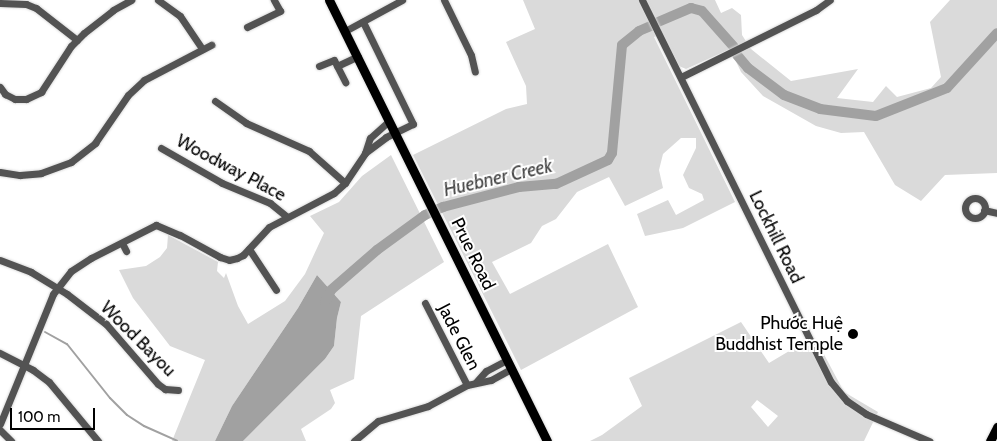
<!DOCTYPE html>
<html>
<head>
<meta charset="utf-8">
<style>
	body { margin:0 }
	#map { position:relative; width:997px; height:441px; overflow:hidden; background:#fff; font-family:Cabin,sans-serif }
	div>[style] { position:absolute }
	.green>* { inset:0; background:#dadada }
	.water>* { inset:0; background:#a1a1a1 }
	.stream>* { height:2px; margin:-1px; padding:0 1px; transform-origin:1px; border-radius:1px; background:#a1a1a1 }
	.river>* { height:10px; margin:-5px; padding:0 5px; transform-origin:5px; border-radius:5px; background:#a1a1a1 }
	.roads { filter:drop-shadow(0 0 1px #dbdbdb) drop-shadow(0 0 1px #dbdbdb) }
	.minor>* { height:7px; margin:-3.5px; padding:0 3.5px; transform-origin:3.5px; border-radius:3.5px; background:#535353 }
	.minor>.ring { margin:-3.5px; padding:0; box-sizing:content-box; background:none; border:7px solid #535353; border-radius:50% }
	.major>* { height:9px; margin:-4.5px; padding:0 4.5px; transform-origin:4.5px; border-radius:4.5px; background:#000 }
	.dots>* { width:14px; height:14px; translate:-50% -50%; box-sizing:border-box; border:2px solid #fff; border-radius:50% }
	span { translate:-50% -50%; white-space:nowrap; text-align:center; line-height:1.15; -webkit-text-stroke:4px #fff; paint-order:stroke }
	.street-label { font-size:18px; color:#000 }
	.poi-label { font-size:18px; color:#000 }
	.right { translate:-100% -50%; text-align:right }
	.water-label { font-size:19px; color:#424242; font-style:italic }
	.scale { position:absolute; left:10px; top:408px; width:85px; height:22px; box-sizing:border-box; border:2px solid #000; border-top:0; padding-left:6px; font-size:15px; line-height:18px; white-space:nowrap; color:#000; -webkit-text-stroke:4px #fff; paint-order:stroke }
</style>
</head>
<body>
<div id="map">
	<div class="green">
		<div style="clip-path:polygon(523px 0,715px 0,721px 13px,732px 8px,741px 15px,742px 35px,751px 49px,791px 81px,858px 69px,837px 98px,873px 102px,886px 86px,897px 97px,931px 88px,941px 77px,930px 22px,950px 0,997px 0,997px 173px,945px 175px,921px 201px,895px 185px,864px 132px,841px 133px,816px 126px,763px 96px,741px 72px,730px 49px,686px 69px,679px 66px,662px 33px,654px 37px,735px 202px,683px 228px,645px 236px,637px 214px,668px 200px,676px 215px,704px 200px,702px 194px,689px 188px,683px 175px,696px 148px,696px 138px,681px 138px,663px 154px,659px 170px,663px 188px,625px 206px,609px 177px,577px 192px,556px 219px,542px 226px,531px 243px,492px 262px,510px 294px,608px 244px,638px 307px,521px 370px,413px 155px,506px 109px,527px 104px,526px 86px,506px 42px,535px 29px)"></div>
		<div style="clip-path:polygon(391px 155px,444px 262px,361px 316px,354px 379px,330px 390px,335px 403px,331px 409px,301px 429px,306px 441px,243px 441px,325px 359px,334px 346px,337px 318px,341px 302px,317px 275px,298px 308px,232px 406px,215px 441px,172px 441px,205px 360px,170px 346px,133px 298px,119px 270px,146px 266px,160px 257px,167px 248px,168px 235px,218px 262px,217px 271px,224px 278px,226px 273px,238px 306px,248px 324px,285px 301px,305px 274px,324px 233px,310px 216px,339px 202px,362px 176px)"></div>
		<div style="clip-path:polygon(evenodd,741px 322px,769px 363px,801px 344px,819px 345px,844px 392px,878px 412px,864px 441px,590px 441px,602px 435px,642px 406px,629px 378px,741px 322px,757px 400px,778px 416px,768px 427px,751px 407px,757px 400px)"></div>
	</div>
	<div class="water">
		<div style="clip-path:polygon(317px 275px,341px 302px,337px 318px,334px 346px,325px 359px,243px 441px,215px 441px,232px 406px,298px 308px)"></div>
	</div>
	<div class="stream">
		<div style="left:45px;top:332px;width:25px;rotate:29deg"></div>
		<div style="left:67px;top:344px;width:69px;rotate:51.5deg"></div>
		<div style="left:110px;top:398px;width:24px;rotate:45deg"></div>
		<div style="left:127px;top:415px;width:20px;rotate:33deg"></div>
		<div style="left:144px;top:426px;width:36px;rotate:24deg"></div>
	</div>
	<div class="river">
		<div style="left:658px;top:22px;width:36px;rotate:-23deg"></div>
		<div style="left:691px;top:8px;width:11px;rotate:15deg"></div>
		<div style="left:702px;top:11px;width:48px;rotate:48.4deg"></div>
		<div style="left:737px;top:55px;width:17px;rotate:50deg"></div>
		<div style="left:748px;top:68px;width:45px;rotate:36.9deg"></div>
		<div style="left:784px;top:95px;width:39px;rotate:21deg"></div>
		<div style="left:820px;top:109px;width:56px;rotate:7.1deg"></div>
		<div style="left:876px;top:116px;width:76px;rotate:-21.5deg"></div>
		<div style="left:947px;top:88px;width:74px;rotate:-47.7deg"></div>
		<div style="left:325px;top:302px;width:13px;rotate:-63deg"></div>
		<div style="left:331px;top:290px;width:61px;rotate:-41deg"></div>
		<div style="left:377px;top:250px;width:59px;rotate:-36.1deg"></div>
		<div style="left:425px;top:215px;width:20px;rotate:-24deg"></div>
		<div style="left:443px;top:207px;width:79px;rotate:-14.7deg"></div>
		<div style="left:519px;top:187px;width:37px;rotate:-5deg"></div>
		<div style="left:556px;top:184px;width:57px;rotate:-24.8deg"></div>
		<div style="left:608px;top:160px;width:8px;rotate:-60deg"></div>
		<div style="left:612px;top:153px;width:108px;rotate:-84.7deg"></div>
		<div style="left:622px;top:45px;width:22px;rotate:-39deg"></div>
		<div style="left:639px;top:31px;width:13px;rotate:-23deg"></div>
	</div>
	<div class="roads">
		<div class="minor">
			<div style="left:158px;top:0;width:27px;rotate:36deg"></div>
			<div style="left:180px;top:16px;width:40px;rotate:56deg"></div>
			<div style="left:444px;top:0;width:61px;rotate:63.9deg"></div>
			<div style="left:471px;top:55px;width:17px;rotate:77deg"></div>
			<div style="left:642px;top:0;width:426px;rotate:63.7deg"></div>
			<div style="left:831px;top:382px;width:25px;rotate:50deg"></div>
			<div style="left:847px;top:401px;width:23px;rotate:34deg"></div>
			<div style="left:866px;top:414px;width:69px;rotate:23.2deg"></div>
			<div style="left:0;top:3px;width:26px;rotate:2deg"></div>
			<div style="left:26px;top:4px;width:11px;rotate:22deg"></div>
			<div style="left:36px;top:8px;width:52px;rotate:38deg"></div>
			<div style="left:247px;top:27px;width:37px;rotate:-26deg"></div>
			<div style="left:280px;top:11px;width:13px;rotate:-119deg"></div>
			<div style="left:345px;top:31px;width:65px;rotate:-28.5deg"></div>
			<div style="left:319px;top:66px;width:16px;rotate:-22deg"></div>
			<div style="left:334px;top:60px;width:25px;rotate:63deg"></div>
			<div style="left:337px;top:66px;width:23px;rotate:-25deg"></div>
			<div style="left:681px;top:77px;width:151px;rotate:-26.4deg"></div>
			<div style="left:816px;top:10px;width:17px;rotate:-36deg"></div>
			<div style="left:0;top:87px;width:9px;rotate:54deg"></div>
			<div style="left:5px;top:94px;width:11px;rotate:27deg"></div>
			<div style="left:15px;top:99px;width:11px"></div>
			<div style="left:26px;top:99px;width:17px;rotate:-25deg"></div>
			<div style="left:41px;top:92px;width:55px;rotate:-56.9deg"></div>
			<div style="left:71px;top:46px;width:18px;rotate:-45deg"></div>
			<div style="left:84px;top:33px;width:37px;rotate:-38deg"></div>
			<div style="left:113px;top:10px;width:21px;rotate:-29deg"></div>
			<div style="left:215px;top:101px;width:38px;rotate:35deg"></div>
			<div style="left:246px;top:123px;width:69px;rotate:24deg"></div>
			<div style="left:309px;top:151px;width:48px;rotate:41.6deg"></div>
			<div style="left:161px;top:148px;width:70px;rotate:29.8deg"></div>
			<div style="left:222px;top:183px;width:52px;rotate:22.6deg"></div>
			<div style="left:270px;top:203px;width:21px;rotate:39deg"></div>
			<div style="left:365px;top:153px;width:16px;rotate:-72deg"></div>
			<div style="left:370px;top:138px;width:25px;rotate:-42deg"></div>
			<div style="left:0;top:172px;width:20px;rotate:9deg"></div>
			<div style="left:20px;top:175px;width:21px;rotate:-5deg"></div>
			<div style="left:41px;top:173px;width:32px;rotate:-20deg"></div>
			<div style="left:71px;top:162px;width:31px;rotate:-38deg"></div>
			<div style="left:95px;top:143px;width:58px;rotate:-55.5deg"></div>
			<div style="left:128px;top:95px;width:22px;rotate:-43deg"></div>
			<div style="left:144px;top:80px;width:76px;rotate:-27.6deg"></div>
			<div class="ring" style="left:965px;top:198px;width:13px;height:13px"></div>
			<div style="left:984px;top:210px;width:13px;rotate:13deg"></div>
			<div style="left:122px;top:243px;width:9px;rotate:63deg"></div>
			<div style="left:249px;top:249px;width:49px;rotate:56.6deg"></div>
			<div style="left:0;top:260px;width:33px;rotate:21deg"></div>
			<div style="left:31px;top:272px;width:42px;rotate:31.4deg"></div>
			<div style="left:67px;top:294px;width:49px;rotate:37.6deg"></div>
			<div style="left:106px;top:324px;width:79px;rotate:49.1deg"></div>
			<div style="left:158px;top:384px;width:9px;rotate:36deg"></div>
			<div style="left:165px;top:389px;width:13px;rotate:4deg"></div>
			<div style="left:425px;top:303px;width:92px;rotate:62.9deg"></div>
			<div style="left:0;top:353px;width:37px;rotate:27deg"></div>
			<div style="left:33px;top:370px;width:20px;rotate:37deg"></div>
			<div style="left:49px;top:382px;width:77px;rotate:50.3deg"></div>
			<div style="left:476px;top:382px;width:15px;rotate:-48deg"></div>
			<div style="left:486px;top:371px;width:24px;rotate:-28deg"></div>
			<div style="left:0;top:424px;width:140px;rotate:-67.8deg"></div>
			<div style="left:53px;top:294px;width:29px;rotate:-52deg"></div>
			<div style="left:71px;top:271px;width:24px;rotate:-33deg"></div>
			<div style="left:91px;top:258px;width:73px;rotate:-26.9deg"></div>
			<div style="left:156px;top:225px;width:26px;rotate:23deg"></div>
			<div style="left:180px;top:235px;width:46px;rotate:28.8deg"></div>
			<div style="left:220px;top:257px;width:9px;rotate:18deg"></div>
			<div style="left:229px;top:260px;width:8px;rotate:-14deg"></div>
			<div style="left:237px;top:258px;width:7px;rotate:-27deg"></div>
			<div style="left:243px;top:255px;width:38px;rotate:-47deg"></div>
			<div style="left:269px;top:227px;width:73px;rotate:-27.6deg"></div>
			<div style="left:334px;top:193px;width:15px;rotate:-42deg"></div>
			<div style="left:345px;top:183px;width:36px;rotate:-56deg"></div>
			<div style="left:365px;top:153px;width:26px;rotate:-37deg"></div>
			<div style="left:386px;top:137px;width:30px;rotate:-26deg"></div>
			<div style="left:413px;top:124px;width:114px;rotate:-116.1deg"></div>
			<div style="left:0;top:430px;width:16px;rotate:45deg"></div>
			<div style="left:354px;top:441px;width:31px;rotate:-40deg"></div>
			<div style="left:378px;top:421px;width:52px;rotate:-16.7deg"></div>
			<div style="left:428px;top:406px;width:44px;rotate:-28.3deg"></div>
			<div style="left:467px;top:385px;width:25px;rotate:-12deg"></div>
			<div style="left:491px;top:380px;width:23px;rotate:-29deg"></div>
		</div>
		<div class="major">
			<div style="left:329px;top:0;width:492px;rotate:63.7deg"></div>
			<div style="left:990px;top:441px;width:16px;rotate:-63deg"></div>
		</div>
	</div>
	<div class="dots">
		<div style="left:853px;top:334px;background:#000"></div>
	</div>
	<div class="street-label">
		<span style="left:231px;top:168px;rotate:28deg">Woodway Place</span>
		<span style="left:776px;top:237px;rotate:64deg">Lockhill Road</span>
		<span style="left:473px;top:254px;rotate:64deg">Prue Road</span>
		<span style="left:459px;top:337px;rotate:63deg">Jade Glen</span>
		<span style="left:138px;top:339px;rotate:45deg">Wood Bayou</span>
	</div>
	<div class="poi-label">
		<span class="right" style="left:843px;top:334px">Phước Huệ<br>Buddhist Temple</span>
	</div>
	<div class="water-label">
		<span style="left:498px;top:178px;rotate:-13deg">Huebner Creek</span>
	</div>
	<div class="scale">100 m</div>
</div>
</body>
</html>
